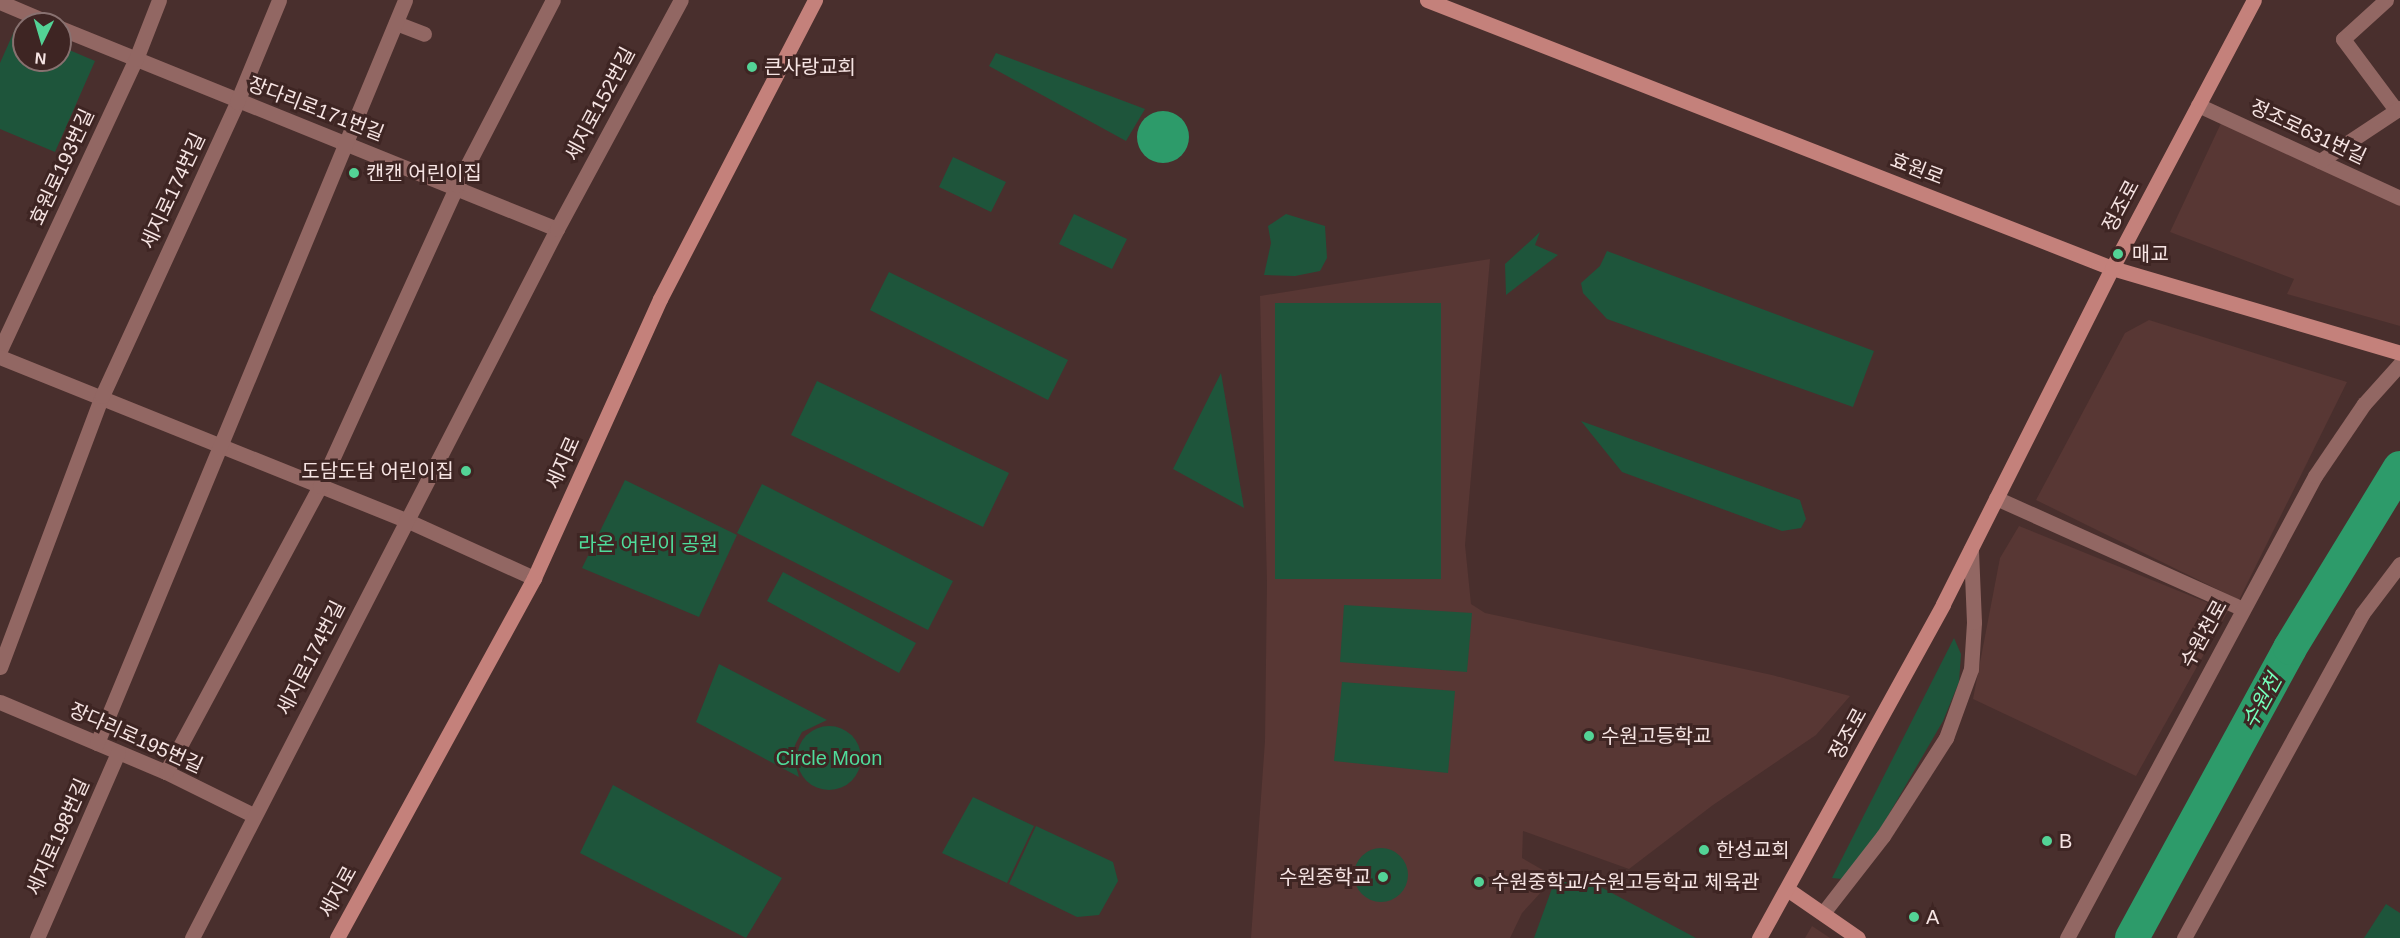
<!DOCTYPE html>
<html>
<head>
<meta charset="utf-8">
<style>
	body { margin:0 }
	#map { position:relative; width:2400px; height:938px; overflow:hidden; background:#492f2d; font-family:Helvetica,"Noto Sans KR",sans-serif }
	div>[style] { position:absolute }
	.built>* { inset:0; background:#583734 }
	.green>* { inset:0; background:#1e553b }
	.round { border-radius:50% }
	.water>* { inset:0; background:#2d9b6a }
	.river>* { height:34px; margin:-17px; padding:0 17px; transform-origin:17px; border-radius:17px; background:#2d9b6a }
	.street>* { height:15px; margin:-7.5px; padding:0 7.5px; transform-origin:7.5px; border-radius:7.5px; background:#926763 }
	.secondary>* { height:15px; margin:-7.5px; padding:0 7.5px; transform-origin:7.5px; border-radius:7.5px; background:#c4817b }
	.dots>* { width:16px; height:16px; translate:-50% -50%; box-sizing:border-box; border:3px solid #3e2523; border-radius:50% }
	span { translate:-50% -50%; white-space:nowrap; text-align:center; line-height:1.15; -webkit-text-stroke:6px #3e2523; paint-order:stroke }
	.poi-label { font-size:20px; color:#f6e4e3 }
	.left { translate:0 -50%; text-align:left }
	.right { translate:-100% -50%; text-align:right }
	.street-label { font-size:20px; color:#f6e4e3 }
	.park-label { font-size:20px; color:#4fdc9b }
	.water-label { font-size:21px; color:#75feba; font-style:italic }
	.north { position:absolute; left:12px; top:12px; width:60px; height:60px; box-sizing:border-box; background:#3e2523; border:2px solid #887170; border-radius:50%; rotate:185deg; font-size:16px; font-weight:700; line-height:24px; text-align:center; color:#f6e4e3 }
	.north::after { content:''; display:block; margin:auto; width:21px; height:27px; background:#53d396; clip-path:polygon(50% 0,100% 100%,50% 72%,0 100%) }
</style>
</head>
<body>
<div id="map">
	<div class="built">
		<div style="clip-path:polygon(2223px 119px,2400px 204px,2400px 326px,2287px 294px,2294px 279px,2170px 232px)"></div>
		<div style="clip-path:polygon(1490px 259px,1465px 545px,1471px 604px,1485px 613px,1772px 675px,1850px 696px,1816px 735px,1713px 805px,1629px 869px,1523px 831px,1522px 858px,1555px 877px,1522px 913px,1510px 938px,1251px 938px,1265px 741px,1267px 582px,1260px 296px)"></div>
		<div style="clip-path:polygon(2149px 320px,2347px 382px,2239px 600px,2036px 500px,2125px 333px)"></div>
		<div style="clip-path:polygon(2019px 526px,2228px 611px,2136px 776px,1973px 699px,2000px 558px)"></div>
		<div style="clip-path:polygon(1812px 926px,1830px 938px,1805px 938px)"></div>
	</div>
	<div class="green">
		<div style="clip-path:polygon(16px 27px,24px 31px,24px 60px,60px 60px,60px 46px,95px 61px,55px 152px,0 129px,0 63px)"></div>
		<div style="clip-path:polygon(996px 53px,1145px 109px,1126px 141px,989px 66px)"></div>
		<div style="clip-path:polygon(953px 157px,1006px 182px,991px 212px,939px 187px)"></div>
		<div style="clip-path:polygon(1074px 214px,1127px 239px,1112px 269px,1059px 244px)"></div>
		<div style="clip-path:polygon(1286px 214px,1325px 226px,1327px 258px,1320px 271px,1295px 276px,1264px 275px,1271px 243px,1268px 226px)"></div>
		<div style="clip-path:polygon(1540px 232px,1535px 245px,1558px 255px,1506px 295px,1505px 264px)"></div>
		<div style="clip-path:polygon(1607px 251px,1874px 351px,1853px 407px,1607px 319px,1583px 293px,1581px 283px,1600px 266px)"></div>
		<div style="clip-path:polygon(889px 272px,1068px 360px,1048px 400px,870px 310px)"></div>
		<div style="clip-path:polygon(1275px 303px,1441px 303px,1441px 579px,1275px 579px)"></div>
		<div style="clip-path:polygon(1221px 373px,1244px 508px,1173px 469px)"></div>
		<div style="clip-path:polygon(817px 381px,1009px 473px,983px 527px,791px 435px)"></div>
		<div style="clip-path:polygon(1581px 421px,1800px 500px,1806px 519px,1801px 528px,1782px 531px,1622px 472px)"></div>
		<div style="clip-path:polygon(625px 480px,737px 535px,699px 617px,582px 568px)"></div>
		<div style="clip-path:polygon(762px 484px,953px 581px,928px 630px,737px 533px)"></div>
		<div style="clip-path:polygon(783px 572px,916px 643px,899px 673px,767px 601px)"></div>
		<div style="clip-path:polygon(1344px 605px,1472px 613px,1467px 672px,1340px 662px)"></div>
		<div style="clip-path:polygon(1954px 638px,1961px 654px,1959px 682px,1943px 721px,1878px 833px,1842px 879px,1832px 878px)"></div>
		<div style="clip-path:polygon(719px 664px,827px 720px,802px 732px,796px 743px,792px 753px,799px 777px,696px 722px)"></div>
		<div style="clip-path:polygon(1342px 682px,1455px 691px,1448px 773px,1334px 761px)"></div>
		<div class="round" style="left:797px;top:726px;width:64px;height:64px"></div>
		<div style="clip-path:polygon(613px 785px,782px 878px,746px 938px,580px 853px)"></div>
		<div style="clip-path:polygon(973px 797px,1034px 826px,1007px 883px,942px 853px)"></div>
		<div style="clip-path:polygon(1036px 826px,1113px 862px,1118px 881px,1099px 915px,1077px 917px,1009px 884px)"></div>
		<div class="round" style="left:1354px;top:848px;width:54px;height:54px"></div>
		<div style="clip-path:polygon(1582px 877px,1696px 938px,1534px 938px,1555px 880px)"></div>
		<div style="clip-path:polygon(2386px 904px,2400px 913px,2400px 938px,2364px 938px)"></div>
	</div>
	<div class="water">
		<div class="round" style="left:1137px;top:111px;width:52px;height:52px"></div>
	</div>
	<div class="river">
		<div style="left:2132px;top:938px;width:330px;rotate:-61.4deg"></div>
		<div style="left:2290px;top:648px;width:211px;rotate:-58.6deg"></div>
	</div>
	<div class="street">
		<div style="left:2386px;top:0;width:58px;rotate:137.8deg"></div>
		<div style="left:2343px;top:39px;width:89px;rotate:53.3deg"></div>
		<div style="left:0;top:2px;width:56px;rotate:22.9deg"></div>
		<div style="left:396px;top:23px;width:30px;rotate:21deg"></div>
		<div style="left:60px;top:28px;width:536px;rotate:22.02deg"></div>
		<div style="left:2198px;top:105px;width:222px;rotate:24.7deg"></div>
		<div style="left:2320px;top:161px;width:96px;rotate:-33.5deg"></div>
		<div style="left:0;top:350px;width:321px;rotate:-65deg"></div>
		<div style="left:136px;top:59px;width:63px;rotate:-68.7deg"></div>
		<div style="left:0;top:357px;width:437px;rotate:21.9deg"></div>
		<div style="left:406px;top:520px;width:141px;rotate:24.4deg"></div>
		<div style="left:1996px;top:498px;width:269px;rotate:24.2deg"></div>
		<div style="left:0;top:667px;width:290px;rotate:-69.4deg"></div>
		<div style="left:102px;top:396px;width:324px;rotate:-65.3deg"></div>
		<div style="left:237px;top:102px;width:110px;rotate:-67.6deg"></div>
		<div style="left:0;top:702px;width:180px;rotate:22.9deg"></div>
		<div style="left:166px;top:772px;width:97px;rotate:26.3deg"></div>
		<div style="left:97px;top:743px;width:804px;rotate:-67.48deg"></div>
		<div style="left:166px;top:772px;width:325px;rotate:-61.7deg"></div>
		<div style="left:320px;top:486px;width:331px;rotate:-65.5deg"></div>
		<div style="left:457px;top:185px;width:208px;rotate:-62.6deg"></div>
		<div style="left:1823px;top:913px;width:98px;rotate:-52.1deg"></div>
		<div style="left:1883px;top:836px;width:117px;rotate:-57.3deg"></div>
		<div style="left:1946px;top:738px;width:73px;rotate:-70.1deg"></div>
		<div style="left:1971px;top:669px;width:47px;rotate:-86.3deg"></div>
		<div style="left:1974px;top:622px;width:73px;rotate:-92.4deg"></div>
		<div style="left:37px;top:938px;width:202px;rotate:-66.4deg"></div>
		<div style="left:192px;top:938px;width:797px;rotate:-62.76deg"></div>
		<div style="left:557px;top:229px;width:260px;rotate:-61.6deg"></div>
		<div style="left:2067px;top:938px;width:524px;rotate:-61.77deg"></div>
		<div style="left:2315px;top:476px;width:87px;rotate:-55.8deg"></div>
		<div style="left:2364px;top:404px;width:54px;rotate:-48deg"></div>
		<div style="left:2184px;top:938px;width:370px;rotate:-61.2deg"></div>
		<div style="left:2362px;top:614px;width:63px;rotate:-52.8deg"></div>
	</div>
	<div class="secondary">
		<div style="left:1427px;top:0;width:736px;rotate:21.37deg"></div>
		<div style="left:2112px;top:268px;width:300px;rotate:16.4deg"></div>
		<div style="left:1787px;top:889px;width:86px;rotate:34.6deg"></div>
		<div style="left:337px;top:938px;width:410px;rotate:-61.3deg"></div>
		<div style="left:534px;top:578px;width:306px;rotate:-65.7deg"></div>
		<div style="left:660px;top:299px;width:337px;rotate:-62.6deg"></div>
		<div style="left:1759px;top:938px;width:381px;rotate:-61.1deg"></div>
		<div style="left:1943px;top:604px;width:376px;rotate:-63.3deg"></div>
		<div style="left:2112px;top:268px;width:303px;rotate:-62.1deg"></div>
	</div>
	<div class="dots">
		<div style="left:752px;top:67px;background:#53d396"></div>
		<div style="left:354px;top:173px;background:#53d396"></div>
		<div style="left:2118px;top:254px;background:#53d396"></div>
		<div style="left:466px;top:471px;background:#53d396"></div>
		<div style="left:1589px;top:736px;background:#53d396"></div>
		<div style="left:2047px;top:841px;background:#53d396"></div>
		<div style="left:1704px;top:850px;background:#53d396"></div>
		<div style="left:1383px;top:877px;background:#53d396"></div>
		<div style="left:1479px;top:882px;background:#53d396"></div>
		<div style="left:1914px;top:917px;background:#53d396"></div>
	</div>
	<div class="poi-label">
		<span class="left" style="left:764px;top:67px">큰사랑교회</span>
		<span class="left" style="left:366px;top:173px">캔캔 어린이집</span>
		<span class="left" style="left:2132px;top:254px">매교</span>
		<span class="right" style="left:454px;top:471px">도담도담 어린이집</span>
		<span class="left" style="left:1601px;top:736px">수원고등학교</span>
		<span class="left" style="left:2059px;top:841px">B</span>
		<span class="left" style="left:1716px;top:850px">한성교회</span>
		<span class="right" style="left:1371px;top:877px">수원중학교</span>
		<span class="left" style="left:1491px;top:882px">수원중학교/수원고등학교 체육관</span>
		<span class="left" style="left:1926px;top:917px">A</span>
	</div>
	<div class="street-label">
		<span style="left:600px;top:104px;rotate:-62deg">세지로152번길</span>
		<span style="left:316px;top:109px;rotate:21deg">장다리로171번길</span>
		<span style="left:2308px;top:132px;rotate:25deg">정조로631번길</span>
		<span style="left:62px;top:167px;rotate:-65deg">효원로193번길</span>
		<span style="left:1917px;top:169px;rotate:21deg">효원로</span>
		<span style="left:173px;top:191px;rotate:-65deg">세지로174번길</span>
		<span style="left:2121px;top:206px;rotate:-62deg">정조로</span>
		<span style="left:563px;top:463px;rotate:-66deg">세지로</span>
		<span style="left:2204px;top:634px;rotate:-61deg">수원천로</span>
		<span style="left:311px;top:658px;rotate:-63deg">세지로174번길</span>
		<span style="left:1848px;top:734px;rotate:-61deg">정조로</span>
		<span style="left:136px;top:738px;rotate:24deg">장다리로195번길</span>
		<span style="left:58px;top:837px;rotate:-66deg">세지로198번길</span>
		<span style="left:338px;top:892px;rotate:-61deg">세지로</span>
	</div>
	<div class="park-label">
		<span style="left:648px;top:544px">라온 어린이 공원</span>
		<span style="left:829px;top:758px">Circle Moon</span>
	</div>
	<div class="water-label">
		<span style="left:2262px;top:701px;rotate:-61deg">수원천</span>
	</div>
	<div class="north">N</div>
</div>
</body>
</html>
